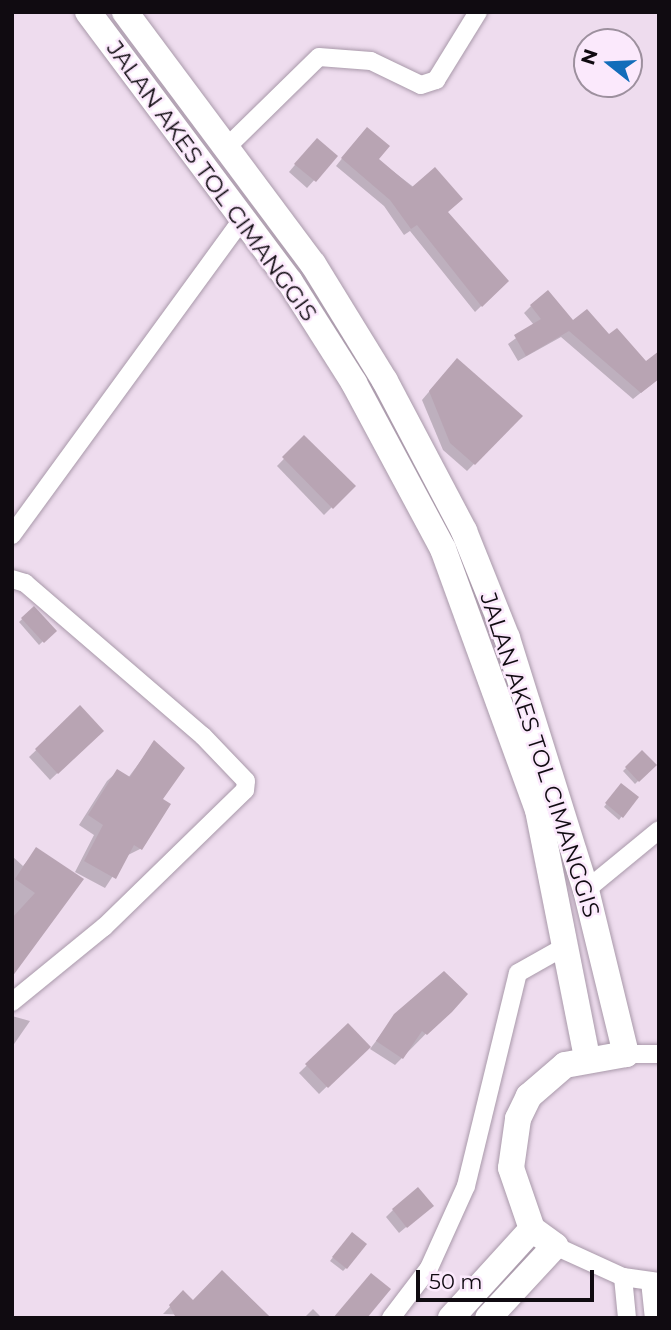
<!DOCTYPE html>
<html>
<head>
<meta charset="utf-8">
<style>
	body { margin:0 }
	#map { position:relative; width:671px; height:1330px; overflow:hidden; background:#eedcee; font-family:Montserrat,sans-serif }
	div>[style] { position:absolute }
	.shadow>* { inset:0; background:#0003 }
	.building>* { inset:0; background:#b8a4b3 }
	.roads { filter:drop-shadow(0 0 2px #a999aa) drop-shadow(0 0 2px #a999aa) }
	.minor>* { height:18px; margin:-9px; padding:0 9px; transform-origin:9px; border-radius:9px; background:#fff }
	.secondary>* { height:26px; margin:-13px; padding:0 13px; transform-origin:13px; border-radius:13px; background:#fff }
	span { translate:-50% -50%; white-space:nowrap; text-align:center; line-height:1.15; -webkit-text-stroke:5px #fbe9fc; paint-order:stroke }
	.street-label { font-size:23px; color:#100b11 }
	.frame { position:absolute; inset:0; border:14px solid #100b11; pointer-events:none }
	.north { position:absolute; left:573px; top:28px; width:70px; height:70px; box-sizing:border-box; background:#fbe9fc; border:2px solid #9d909e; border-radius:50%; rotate:288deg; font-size:19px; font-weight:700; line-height:28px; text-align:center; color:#100b11 }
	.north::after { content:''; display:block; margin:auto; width:24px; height:32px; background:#126dba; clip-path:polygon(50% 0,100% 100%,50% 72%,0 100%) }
	.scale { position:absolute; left:416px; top:1270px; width:178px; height:32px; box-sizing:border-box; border:4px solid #100b11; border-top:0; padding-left:9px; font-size:21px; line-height:24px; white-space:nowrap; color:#100b11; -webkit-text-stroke:5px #fbe9fc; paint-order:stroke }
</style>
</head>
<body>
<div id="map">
	<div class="shadow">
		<div style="clip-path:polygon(360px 136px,377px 159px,446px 212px,507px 281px,475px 312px,410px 231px,404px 235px,384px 206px,336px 166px)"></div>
		<div style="clip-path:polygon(310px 147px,336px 156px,307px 188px,289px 172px)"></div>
		<div style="clip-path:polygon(531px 306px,609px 337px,659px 378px,633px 399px,561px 337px,518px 361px,508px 344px,534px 325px,524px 313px)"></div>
		<div style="clip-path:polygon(450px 367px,521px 416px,467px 471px,443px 450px,422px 400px)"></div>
		<div style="clip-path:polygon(304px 438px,353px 486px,324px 515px,277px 466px)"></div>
		<div style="clip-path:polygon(34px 608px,54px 631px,39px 645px,19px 622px)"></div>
		<div style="clip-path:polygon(80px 708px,102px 731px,50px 780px,29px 757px)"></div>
		<div style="clip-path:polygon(154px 743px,161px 800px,140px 849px,126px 856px,105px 888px,75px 872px,94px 835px,79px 825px,107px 781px,118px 771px,128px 778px)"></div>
		<div style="clip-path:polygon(642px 753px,654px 765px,635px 784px,623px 771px)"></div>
		<div style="clip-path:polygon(618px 789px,622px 816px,619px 820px,604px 807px)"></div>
		<div style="clip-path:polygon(37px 849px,82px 880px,12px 974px,12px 856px,23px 866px)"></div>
		<div style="clip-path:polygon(465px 994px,395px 1065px,370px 1049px,395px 1016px)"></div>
		<div style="clip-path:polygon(12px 1016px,30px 1021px,12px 1047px)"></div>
		<div style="clip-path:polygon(348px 1025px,368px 1047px,319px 1094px,299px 1073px)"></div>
		<div style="clip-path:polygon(393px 1210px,424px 1212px,399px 1233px,386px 1217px)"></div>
		<div style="clip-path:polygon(349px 1237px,346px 1268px,343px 1271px,330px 1261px)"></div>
		<div style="clip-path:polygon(222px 1272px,271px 1318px,163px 1314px,183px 1293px,193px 1302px)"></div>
		<div style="clip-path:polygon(313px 1309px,322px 1318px,304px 1318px)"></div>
	</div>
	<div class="building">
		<div style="clip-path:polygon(367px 127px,390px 146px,379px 159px,412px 187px,435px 167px,463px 199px,448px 212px,509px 281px,482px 307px,417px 225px,411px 229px,390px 200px,341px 158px)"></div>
		<div style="clip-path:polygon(317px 138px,338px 156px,316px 182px,294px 164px)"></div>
		<div style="clip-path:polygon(548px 290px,573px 320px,587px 309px,609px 334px,617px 328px,646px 361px,659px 351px,659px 379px,641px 393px,569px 331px,526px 356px,514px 335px,541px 319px,530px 305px)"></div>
		<div style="clip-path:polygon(457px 358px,523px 416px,475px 465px,450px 443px,429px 391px)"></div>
		<div style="clip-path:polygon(304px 435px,356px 486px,333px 509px,282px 457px)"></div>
		<div style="clip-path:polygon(34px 606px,57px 631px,44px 643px,21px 618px)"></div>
		<div style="clip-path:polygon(80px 705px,104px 731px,58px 774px,35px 749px)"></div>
		<div style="clip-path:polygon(154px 740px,185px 768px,163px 799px,171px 804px,142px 850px,134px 845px,116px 879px,84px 861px,103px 825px,88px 815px,117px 769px,130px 777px)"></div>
		<div style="clip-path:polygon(642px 750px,657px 765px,639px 782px,625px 767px)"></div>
		<div style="clip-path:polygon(621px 783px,639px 797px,623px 818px,605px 803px)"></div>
		<div style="clip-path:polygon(36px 847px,84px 879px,12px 977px,12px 918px,35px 893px,15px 879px)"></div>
		<div style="clip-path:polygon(444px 971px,468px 994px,452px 1012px,427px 1035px,422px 1031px,403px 1059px,376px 1041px,394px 1014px)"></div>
		<div style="clip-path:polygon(348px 1023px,371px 1047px,328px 1088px,305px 1064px)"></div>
		<div style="clip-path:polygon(418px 1187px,434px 1206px,407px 1228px,392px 1209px)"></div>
		<div style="clip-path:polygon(352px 1232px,367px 1244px,347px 1269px,332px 1257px)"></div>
		<div style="clip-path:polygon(222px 1270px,271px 1318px,176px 1318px,169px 1305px,183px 1290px,193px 1300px)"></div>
		<div style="clip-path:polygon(371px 1273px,391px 1289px,367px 1318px,333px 1318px)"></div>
	</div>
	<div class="roads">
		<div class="minor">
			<div style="left:228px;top:146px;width:127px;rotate:-44.4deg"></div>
			<div style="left:319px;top:57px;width:52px;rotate:4.4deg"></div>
			<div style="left:371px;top:61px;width:55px;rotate:25.6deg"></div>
			<div style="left:421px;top:85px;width:16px;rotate:-18deg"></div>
			<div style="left:436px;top:80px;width:80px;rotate:-58.3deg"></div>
			<div style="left:12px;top:535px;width:394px;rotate:-53.9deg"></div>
			<div style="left:12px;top:579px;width:14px;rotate:17deg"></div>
			<div style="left:25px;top:583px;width:235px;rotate:40.7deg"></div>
			<div style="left:203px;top:736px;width:62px;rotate:46.3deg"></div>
			<div style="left:246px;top:781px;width:9px;rotate:96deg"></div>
			<div style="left:245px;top:790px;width:197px;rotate:135.8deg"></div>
			<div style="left:104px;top:927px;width:119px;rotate:140.8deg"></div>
			<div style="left:586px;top:890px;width:94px;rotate:-39.4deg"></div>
			<div style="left:626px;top:1054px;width:33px"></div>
			<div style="left:555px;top:1246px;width:75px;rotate:24.5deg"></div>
			<div style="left:623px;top:1277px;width:36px;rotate:8deg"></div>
			<div style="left:623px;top:1277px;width:41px;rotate:84.4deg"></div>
			<div style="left:650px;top:1281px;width:37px;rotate:84deg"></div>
			<div style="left:391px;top:1318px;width:63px;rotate:-52.8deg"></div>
			<div style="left:429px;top:1268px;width:90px;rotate:-65.7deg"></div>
			<div style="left:466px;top:1186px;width:219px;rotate:-76.3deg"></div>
			<div style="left:518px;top:973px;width:53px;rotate:-29.5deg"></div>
		</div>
		<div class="secondary">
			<div style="left:88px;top:12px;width:337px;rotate:53.2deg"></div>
			<div style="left:290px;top:282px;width:120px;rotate:57.6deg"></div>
			<div style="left:354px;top:383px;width:188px;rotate:61.8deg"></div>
			<div style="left:443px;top:549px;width:278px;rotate:70deg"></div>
			<div style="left:538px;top:810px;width:253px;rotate:78.8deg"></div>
			<div style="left:125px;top:12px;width:314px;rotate:53.3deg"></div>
			<div style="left:313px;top:264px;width:137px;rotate:58.4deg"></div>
			<div style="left:385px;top:381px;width:170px;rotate:62.2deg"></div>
			<div style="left:464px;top:531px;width:115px;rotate:68.1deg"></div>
			<div style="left:507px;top:638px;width:264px;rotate:72.6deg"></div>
			<div style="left:586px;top:890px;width:169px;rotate:76.3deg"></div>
			<div style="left:626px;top:1054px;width:62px;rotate:169.8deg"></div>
			<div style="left:565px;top:1065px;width:48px;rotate:139.3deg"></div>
			<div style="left:529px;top:1096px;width:25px;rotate:116deg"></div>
			<div style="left:518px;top:1119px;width:49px;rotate:98.1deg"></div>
			<div style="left:511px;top:1168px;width:65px;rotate:71deg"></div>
			<div style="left:532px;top:1229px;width:29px;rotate:36deg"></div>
			<div style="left:555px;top:1246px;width:98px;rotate:132.9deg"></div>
			<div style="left:451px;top:1318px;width:120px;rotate:-47.7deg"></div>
		</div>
	</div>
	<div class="street-label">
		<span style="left:212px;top:181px;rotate:54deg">JALAN AKES TOL CIMANGGIS</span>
		<span style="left:540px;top:755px;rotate:72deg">JALAN AKES TOL CIMANGGIS</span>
	</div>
	<div class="frame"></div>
	<div class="north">N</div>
	<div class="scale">50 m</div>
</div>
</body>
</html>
